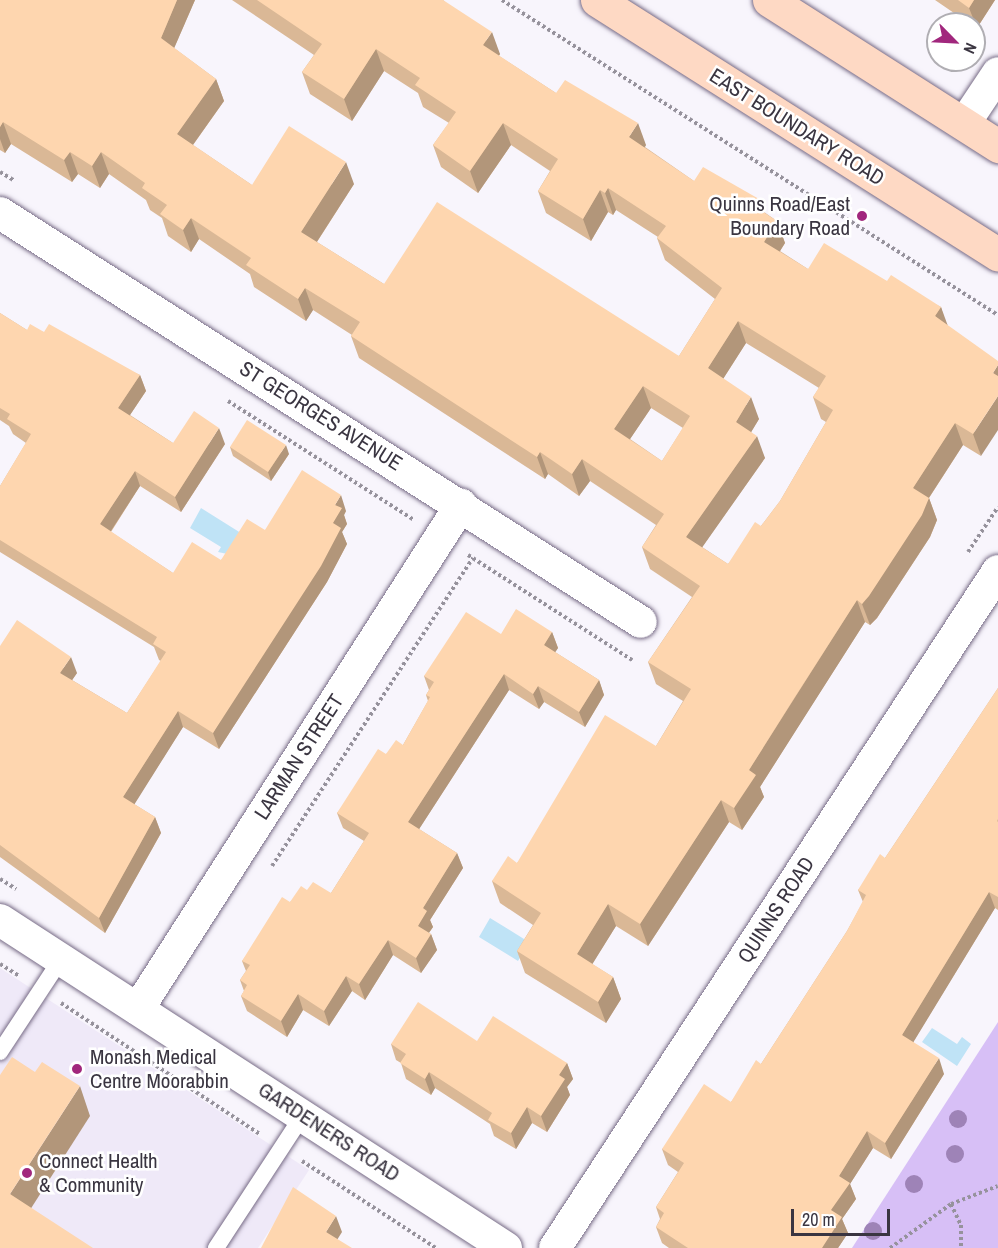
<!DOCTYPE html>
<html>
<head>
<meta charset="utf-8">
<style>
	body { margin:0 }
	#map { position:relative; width:998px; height:1248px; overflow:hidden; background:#f8f5fc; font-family:"Archivo Narrow",sans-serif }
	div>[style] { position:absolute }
	.built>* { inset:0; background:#efe9f8 }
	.green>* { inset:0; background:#d7bff6 }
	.water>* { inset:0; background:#bfe3f6 }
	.path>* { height:4px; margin-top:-2px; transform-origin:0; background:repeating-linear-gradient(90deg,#96929c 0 3px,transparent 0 6px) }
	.roads { filter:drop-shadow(0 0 2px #776b86) drop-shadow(0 0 2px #776b86) }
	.service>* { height:16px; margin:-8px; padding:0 8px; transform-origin:8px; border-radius:8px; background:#fff }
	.minor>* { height:32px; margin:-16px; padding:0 16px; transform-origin:16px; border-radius:16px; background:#fff }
	.secondary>* { height:33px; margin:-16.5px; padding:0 16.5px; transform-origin:16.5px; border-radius:16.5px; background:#fed9c4 }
	.trees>* { width:18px; height:18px; margin:-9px; border-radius:50%; background:#9e83b7 }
	.wall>* { inset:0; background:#dab896 }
	.shaded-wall>* { inset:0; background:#b2967a }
	.building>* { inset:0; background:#fed6af }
	.dots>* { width:16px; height:16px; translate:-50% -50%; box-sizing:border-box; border:3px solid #fff; border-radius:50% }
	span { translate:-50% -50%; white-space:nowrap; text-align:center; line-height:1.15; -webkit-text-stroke:5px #fff; paint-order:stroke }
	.street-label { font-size:21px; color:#3a3541 }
	.poi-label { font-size:21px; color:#3a3541 }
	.right { translate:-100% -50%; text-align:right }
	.left { translate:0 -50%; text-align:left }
	.north { position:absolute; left:926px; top:12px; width:60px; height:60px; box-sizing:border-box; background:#fff; border:2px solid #b0aeb3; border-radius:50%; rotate:114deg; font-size:16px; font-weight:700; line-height:24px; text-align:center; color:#3a3541 }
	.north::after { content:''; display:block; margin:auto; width:21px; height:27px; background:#a1277d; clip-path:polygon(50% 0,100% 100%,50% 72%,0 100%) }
	.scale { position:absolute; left:791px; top:1209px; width:99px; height:27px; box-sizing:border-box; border:3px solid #3a3541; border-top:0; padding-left:8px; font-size:18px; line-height:21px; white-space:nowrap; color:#3a3541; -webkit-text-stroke:4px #fff; paint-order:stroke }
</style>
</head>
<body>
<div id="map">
	<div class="built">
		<div style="clip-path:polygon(0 968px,309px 1170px,258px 1248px,0 1248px)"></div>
	</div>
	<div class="green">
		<div style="clip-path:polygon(998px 1022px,998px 1248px,852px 1248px)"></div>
	</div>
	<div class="water">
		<div style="clip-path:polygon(201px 508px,244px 535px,232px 555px,218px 552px,221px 547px,190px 528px)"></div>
		<div style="clip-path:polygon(490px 918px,524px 939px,532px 937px,518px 961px,479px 937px)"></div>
		<div style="clip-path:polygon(932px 1028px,957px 1044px,962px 1037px,971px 1044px,957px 1066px,922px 1042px)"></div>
	</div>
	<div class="path">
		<div style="left:502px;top:0;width:588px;rotate:32.42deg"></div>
		<div style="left:0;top:172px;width:17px;rotate:31deg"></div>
		<div style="left:228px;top:401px;width:221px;rotate:32.6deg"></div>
		<div style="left:968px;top:552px;width:54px;rotate:-56.3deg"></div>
		<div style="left:468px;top:555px;width:195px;rotate:32.6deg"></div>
		<div style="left:272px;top:866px;width:368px;rotate:-56.9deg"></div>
		<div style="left:0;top:879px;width:19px;rotate:32deg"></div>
		<div style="left:0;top:964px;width:22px;rotate:32deg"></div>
		<div style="left:61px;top:1003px;width:238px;rotate:33.4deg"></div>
		<div style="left:302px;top:1161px;width:160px;rotate:33deg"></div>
		<div style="left:951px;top:1204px;width:23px;rotate:65deg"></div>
		<div style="left:961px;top:1225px;width:23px;rotate:90deg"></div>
		<div style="left:890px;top:1248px;width:75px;rotate:-35.8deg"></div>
		<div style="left:951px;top:1204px;width:50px;rotate:-21deg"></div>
	</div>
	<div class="roads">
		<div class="service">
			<div style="left:0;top:1052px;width:111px;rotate:-56.7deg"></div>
			<div style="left:216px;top:1248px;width:159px;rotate:-56.8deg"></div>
		</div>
		<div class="minor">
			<div style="left:964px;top:124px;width:61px;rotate:-56.3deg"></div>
			<div style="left:0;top:213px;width:760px;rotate:32.54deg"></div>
			<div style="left:0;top:920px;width:603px;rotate:32.95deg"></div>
			<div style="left:138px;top:1009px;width:599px;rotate:-57.35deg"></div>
			<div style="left:555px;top:1248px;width:809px;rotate:-56.8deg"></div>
		</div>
		<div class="secondary">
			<div style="left:597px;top:0;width:475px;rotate:32.4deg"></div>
			<div style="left:769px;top:0;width:272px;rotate:32.5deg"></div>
		</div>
	</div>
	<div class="trees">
		<div style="left:958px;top:1119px"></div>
		<div style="left:955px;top:1154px"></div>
		<div style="left:914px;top:1184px"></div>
		<div style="left:873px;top:1231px"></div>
	</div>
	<div class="wall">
		<div style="clip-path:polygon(evenodd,0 0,195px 0,174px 48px,216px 79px,224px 101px,193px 145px,252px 185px,354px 184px,317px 242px,384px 284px,679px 356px,715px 299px,665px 260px,657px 238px,658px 237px,616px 210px,613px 215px,608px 212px,591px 241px,546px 213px,538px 191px,550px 171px,511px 145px,478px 193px,441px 167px,433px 145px,449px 123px,423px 107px,418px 93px,384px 71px,352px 121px,310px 94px,302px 72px,314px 55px,232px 0,443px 0,500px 54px,499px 56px,556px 93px,646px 145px,645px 147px,694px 181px,759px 199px,764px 212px,777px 221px,785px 243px,780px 251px,808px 269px,887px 281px,941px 307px,981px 456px,963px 445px,929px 498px,937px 520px,930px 537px,877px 618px,870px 625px,865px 622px,801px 722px,760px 787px,764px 797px,742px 830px,729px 822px,648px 946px,616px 926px,592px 964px,613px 977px,621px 999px,606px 1023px,525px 973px,517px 951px,533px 925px,500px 903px,492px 881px,517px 863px,656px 746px,683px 701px,656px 684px,648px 662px,692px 597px,650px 569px,642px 547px,656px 525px,590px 481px,579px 496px,548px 474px,545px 479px,359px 358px,351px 336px,352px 335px,313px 310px,306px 321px,254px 287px,250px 274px,199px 239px,191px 252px,168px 236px,162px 218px,150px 210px,146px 200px,109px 174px,100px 188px,78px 174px,72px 182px,11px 144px,5px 153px,0 150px,0 0,746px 343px,819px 388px,813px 397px,821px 419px,826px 422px,780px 501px,761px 526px,728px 564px,702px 547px,765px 458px,751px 432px,759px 419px,723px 379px,746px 343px,0 0,651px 408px,683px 428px,662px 461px,630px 439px,651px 408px)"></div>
		<div style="clip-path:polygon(935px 0,995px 0,977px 28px,974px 26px,974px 24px,970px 24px)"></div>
		<div style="clip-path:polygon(0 313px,27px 330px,44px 332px,140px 375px,146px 391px,130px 415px,173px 443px,225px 444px,181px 512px,140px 486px,111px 532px,173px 573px,221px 560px,265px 530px,346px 511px,344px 515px,347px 524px,342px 532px,347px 544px,327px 582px,219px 749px,183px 727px,134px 804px,155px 817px,161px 833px,105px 933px,0 857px,0 646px,77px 673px,72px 680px,127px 713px,161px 661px,159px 660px,154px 647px,0 552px,0 486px,26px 443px,13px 434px,9px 426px,0 420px)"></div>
		<div style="clip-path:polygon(230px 447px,289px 454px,271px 481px,233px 456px)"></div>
		<div style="clip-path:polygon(552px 632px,558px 648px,555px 652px,599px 680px,604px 695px,585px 727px,544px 702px,539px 709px,509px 690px,419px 829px,457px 853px,463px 868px,430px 920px,433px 927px,429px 933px,431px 934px,437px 950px,421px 973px,393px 955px,365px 1000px,352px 991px,329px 1026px,303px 1010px,287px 1037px,247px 1011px,241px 996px,244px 991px,240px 980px,246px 971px,242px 961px,290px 902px,307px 890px,331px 893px,364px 841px,343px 828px,337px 813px,386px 754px,403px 745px,428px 701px,426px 695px,429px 690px,424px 676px,501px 634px)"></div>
		<div style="clip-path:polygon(998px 688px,998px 910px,995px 908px,913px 1042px,944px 1074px,891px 1159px,873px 1148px,850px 1184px,856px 1199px,842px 1219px,848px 1233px,838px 1248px,669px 1248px,662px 1243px,656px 1227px,660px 1219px,656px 1207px,678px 1172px,668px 1165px,662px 1149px,731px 1102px,761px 1064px,847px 931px,863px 902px,858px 890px,885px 858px)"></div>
		<div style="clip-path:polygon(477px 1041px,567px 1063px,573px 1079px,567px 1087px,570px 1095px,547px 1132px,532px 1123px,516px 1149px,494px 1136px,490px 1124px,435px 1088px,431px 1095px,406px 1079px,401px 1063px,396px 1060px,391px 1044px)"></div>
	</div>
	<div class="shaded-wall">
		<div style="clip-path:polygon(177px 0,195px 0,169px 60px,161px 38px)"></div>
		<div style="clip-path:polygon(974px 0,995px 0,977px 28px,969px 8px)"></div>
		<div style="clip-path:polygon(492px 32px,500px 54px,491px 67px,483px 45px)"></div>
		<div style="clip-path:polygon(376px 49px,384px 71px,352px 121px,344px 99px)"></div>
		<div style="clip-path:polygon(216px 79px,224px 101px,185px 156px,177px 134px)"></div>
		<div style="clip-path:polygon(3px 122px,11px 144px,5px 153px,0 139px,0 127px)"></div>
		<div style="clip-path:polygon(503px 123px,511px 145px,478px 193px,470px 171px)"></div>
		<div style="clip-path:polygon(638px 123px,646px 145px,637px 159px,629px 137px)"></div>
		<div style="clip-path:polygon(70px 152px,78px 174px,72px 182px,64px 160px)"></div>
		<div style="clip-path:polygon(101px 152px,109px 174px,100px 188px,92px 166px)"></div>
		<div style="clip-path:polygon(346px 162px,354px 184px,309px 254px,301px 232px)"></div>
		<div style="clip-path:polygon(608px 188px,616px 210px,613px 215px,605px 193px)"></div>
		<div style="clip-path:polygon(600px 190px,608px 212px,591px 241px,583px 219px)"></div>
		<div style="clip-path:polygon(759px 199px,767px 221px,754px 206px)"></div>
		<div style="clip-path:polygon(191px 218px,199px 239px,191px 252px,183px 230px)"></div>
		<div style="clip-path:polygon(777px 221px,785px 243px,772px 264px,764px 242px)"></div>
		<div style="clip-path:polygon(305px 288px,313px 310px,306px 321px,298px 299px)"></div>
		<div style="clip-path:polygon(941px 307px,949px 329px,935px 316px)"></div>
		<div style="clip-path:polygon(738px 321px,746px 343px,716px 390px,708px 368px)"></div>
		<div style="clip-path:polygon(998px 365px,998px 385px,993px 373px)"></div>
		<div style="clip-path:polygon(140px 375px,146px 391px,124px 424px,118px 408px)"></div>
		<div style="clip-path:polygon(643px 386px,651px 408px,622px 451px,614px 429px)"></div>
		<div style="clip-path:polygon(998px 396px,998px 430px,981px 456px,973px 434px)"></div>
		<div style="clip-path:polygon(751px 397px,759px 419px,744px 444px,736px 422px)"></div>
		<div style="clip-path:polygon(955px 423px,963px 445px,921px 510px,913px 488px)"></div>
		<div style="clip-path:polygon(219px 428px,225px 444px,181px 512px,175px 497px)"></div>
		<div style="clip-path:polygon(757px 436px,765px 458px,694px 559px,686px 537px)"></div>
		<div style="clip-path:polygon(286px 445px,289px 454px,271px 481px,268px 472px)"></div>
		<div style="clip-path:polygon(540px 452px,548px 474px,545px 479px,537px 457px)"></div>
		<div style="clip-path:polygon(582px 459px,590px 481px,579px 496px,572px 474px)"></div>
		<div style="clip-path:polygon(135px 471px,140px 486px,105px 540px,100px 524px)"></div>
		<div style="clip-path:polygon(341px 495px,346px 511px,344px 515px,347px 524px,342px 532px,347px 544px,327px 582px,219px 749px,213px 733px,333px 523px,335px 505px)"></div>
		<div style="clip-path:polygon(929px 498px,937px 520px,930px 537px,877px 618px,870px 625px,862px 604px)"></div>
		<div style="clip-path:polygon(857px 600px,865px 622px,760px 787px,764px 797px,742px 830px,734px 808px,749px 770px)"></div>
		<div style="clip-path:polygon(552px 632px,558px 648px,550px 660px,544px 645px)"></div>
		<div style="clip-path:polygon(71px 657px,77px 673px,66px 689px,60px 673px)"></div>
		<div style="clip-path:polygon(504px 674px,509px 690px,414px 837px,408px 822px)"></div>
		<div style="clip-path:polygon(599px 680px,604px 695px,585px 727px,579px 712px)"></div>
		<div style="clip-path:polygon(538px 686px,544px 702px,539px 709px,533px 694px)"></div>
		<div style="clip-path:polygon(178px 711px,183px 727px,129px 813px,123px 797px)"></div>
		<div style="clip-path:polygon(721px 800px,729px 822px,648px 946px,640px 924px)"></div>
		<div style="clip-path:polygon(155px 817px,161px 833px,105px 933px,99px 918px)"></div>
		<div style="clip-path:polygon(457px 853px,463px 868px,430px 920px,433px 927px,423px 941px,418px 926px,423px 908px)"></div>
		<div style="clip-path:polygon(989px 892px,995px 908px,908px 1051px,902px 1035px)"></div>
		<div style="clip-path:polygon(608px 904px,616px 926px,585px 976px,577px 954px)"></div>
		<div style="clip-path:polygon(431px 934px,437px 950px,421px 973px,416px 958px)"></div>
		<div style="clip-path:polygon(388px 940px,393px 955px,365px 1000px,359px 984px)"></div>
		<div style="clip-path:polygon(346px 976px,352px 991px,329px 1026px,324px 1011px)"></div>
		<div style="clip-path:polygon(613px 977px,621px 999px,606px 1023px,598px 1002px)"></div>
		<div style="clip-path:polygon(298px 994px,303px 1010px,287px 1037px,281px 1021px)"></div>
		<div style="clip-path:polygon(939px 1058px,944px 1074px,891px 1159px,885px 1143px)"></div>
		<div style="clip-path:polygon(567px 1063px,573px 1079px,567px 1087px,570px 1095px,547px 1132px,541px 1116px,559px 1075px)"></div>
		<div style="clip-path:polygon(429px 1072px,435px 1088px,431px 1095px,425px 1079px)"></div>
		<div style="clip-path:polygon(80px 1086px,90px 1116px,21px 1224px,10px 1194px)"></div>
		<div style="clip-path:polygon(527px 1107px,532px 1123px,516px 1149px,511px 1133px)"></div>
		<div style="clip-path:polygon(867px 1131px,873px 1148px,850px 1184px,856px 1199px,842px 1219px,848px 1233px,838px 1248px,822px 1248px,839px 1176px)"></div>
		<div style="clip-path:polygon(336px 1216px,342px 1232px,332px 1248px,326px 1232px)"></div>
	</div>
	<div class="building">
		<div style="clip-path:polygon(evenodd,0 0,177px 0,161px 38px,216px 79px,177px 134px,252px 185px,289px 126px,346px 162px,301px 232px,384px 284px,437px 202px,679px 356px,722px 288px,657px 238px,666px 226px,608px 188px,605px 193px,600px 190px,583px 219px,538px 191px,558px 159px,503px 123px,470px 171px,433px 145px,456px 112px,415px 85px,420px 78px,376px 49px,344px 99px,302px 72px,322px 44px,257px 0,443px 0,492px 32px,483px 45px,556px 93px,565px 80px,638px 123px,629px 137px,694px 181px,703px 167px,759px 199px,754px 206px,777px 221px,764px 242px,808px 269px,824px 243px,887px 281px,891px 275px,941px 307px,935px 316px,998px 361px,998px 365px,993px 373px,998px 376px,998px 396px,973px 434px,955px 423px,913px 488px,929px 498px,922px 515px,869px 596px,862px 604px,857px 600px,793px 700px,749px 770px,756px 775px,734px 808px,721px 800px,640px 924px,608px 904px,577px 954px,613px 977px,598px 1002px,517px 951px,541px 913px,492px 881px,508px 856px,517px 863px,605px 715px,656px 746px,691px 689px,648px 662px,700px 586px,642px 547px,664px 514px,582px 459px,572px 474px,540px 452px,537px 457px,351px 336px,360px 322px,305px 288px,298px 299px,246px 265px,251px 258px,191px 218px,183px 230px,160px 214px,167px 205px,142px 188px,145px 183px,101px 152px,92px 166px,70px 152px,64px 160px,3px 122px,0 127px,0 0,738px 321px,826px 376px,813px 397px,833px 410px,780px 501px,761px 526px,755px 522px,728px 564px,686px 537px,757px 436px,736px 422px,751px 397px,708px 368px,738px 321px,0 0,643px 386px,690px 416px,662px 461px,614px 429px,643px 386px)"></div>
		<div style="clip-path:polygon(958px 0,974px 0,969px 8px)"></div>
		<div style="clip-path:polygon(0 313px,27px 330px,30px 324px,44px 332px,49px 324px,140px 375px,118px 408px,173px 443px,194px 411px,219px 428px,175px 497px,135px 471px,100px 524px,173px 573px,192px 542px,221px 560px,247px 519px,265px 530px,302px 470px,341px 495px,335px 505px,342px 508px,333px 523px,341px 528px,321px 566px,213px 733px,178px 711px,123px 797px,155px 817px,99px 918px,0 845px,0 646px,17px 620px,71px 657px,60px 673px,127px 713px,166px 652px,153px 644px,157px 637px,0 540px,0 486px,31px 434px,7px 419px,10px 414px,0 408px)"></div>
		<div style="clip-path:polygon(247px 420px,286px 445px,268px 472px,230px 447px)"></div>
		<div style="clip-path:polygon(516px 609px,552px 632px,544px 645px,599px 680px,579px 712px,538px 686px,533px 694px,504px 674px,408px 822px,457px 853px,423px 908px,427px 911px,418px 926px,431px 934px,416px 958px,388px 940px,359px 984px,346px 976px,324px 1011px,298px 994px,281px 1021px,241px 996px,247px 985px,240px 980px,250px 965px,242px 961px,282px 897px,290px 902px,301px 886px,307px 890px,313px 882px,331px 893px,369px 833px,337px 813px,378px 749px,386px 754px,396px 740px,403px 745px,430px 697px,426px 695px,434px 682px,424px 676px,466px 612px,501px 634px)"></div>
		<div style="clip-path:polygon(998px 688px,998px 819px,997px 821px,998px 822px,998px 897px,989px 892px,902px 1035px,939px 1058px,885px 1143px,867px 1131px,839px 1176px,850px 1183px,831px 1210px,842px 1217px,822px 1248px,688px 1248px,656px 1227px,664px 1213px,656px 1207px,684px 1163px,662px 1149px,704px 1084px,731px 1102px,756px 1060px,761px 1064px,847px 931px,866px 895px,858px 890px,880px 854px,885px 858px)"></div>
		<div style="clip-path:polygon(418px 1002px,477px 1041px,493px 1016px,567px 1063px,559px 1075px,565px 1079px,541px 1116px,527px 1107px,511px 1133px,488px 1120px,492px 1113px,429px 1072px,425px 1079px,400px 1063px,406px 1054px,391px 1044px)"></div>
		<div style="clip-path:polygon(12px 1057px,35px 1072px,42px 1062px,80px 1086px,10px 1194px,93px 1248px,0 1248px,0 1075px)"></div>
		<div style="clip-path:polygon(293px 1187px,336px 1216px,326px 1232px,352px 1248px,261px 1248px)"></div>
	</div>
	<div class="dots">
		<div style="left:862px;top:216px;background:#a1277d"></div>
		<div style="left:77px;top:1069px;background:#a1277d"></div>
		<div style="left:27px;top:1173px;background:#a1277d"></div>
	</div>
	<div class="street-label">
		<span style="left:797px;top:127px;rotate:32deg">EAST BOUNDARY ROAD</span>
		<span style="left:321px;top:416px;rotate:32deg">ST GEORGES AVENUE</span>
		<span style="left:299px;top:757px;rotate:-57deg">LARMAN STREET</span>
		<span style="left:776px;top:910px;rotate:-57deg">QUINNS ROAD</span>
		<span style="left:329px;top:1132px;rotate:33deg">GARDENERS ROAD</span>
	</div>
	<div class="poi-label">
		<span class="right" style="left:850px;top:216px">Quinns Road/East<br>Boundary Road</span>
		<span class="left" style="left:90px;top:1069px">Monash Medical<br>Centre Moorabbin</span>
		<span class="left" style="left:39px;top:1173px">Connect Health<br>&amp; Community</span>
	</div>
	<div class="north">N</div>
	<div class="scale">20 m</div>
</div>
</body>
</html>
